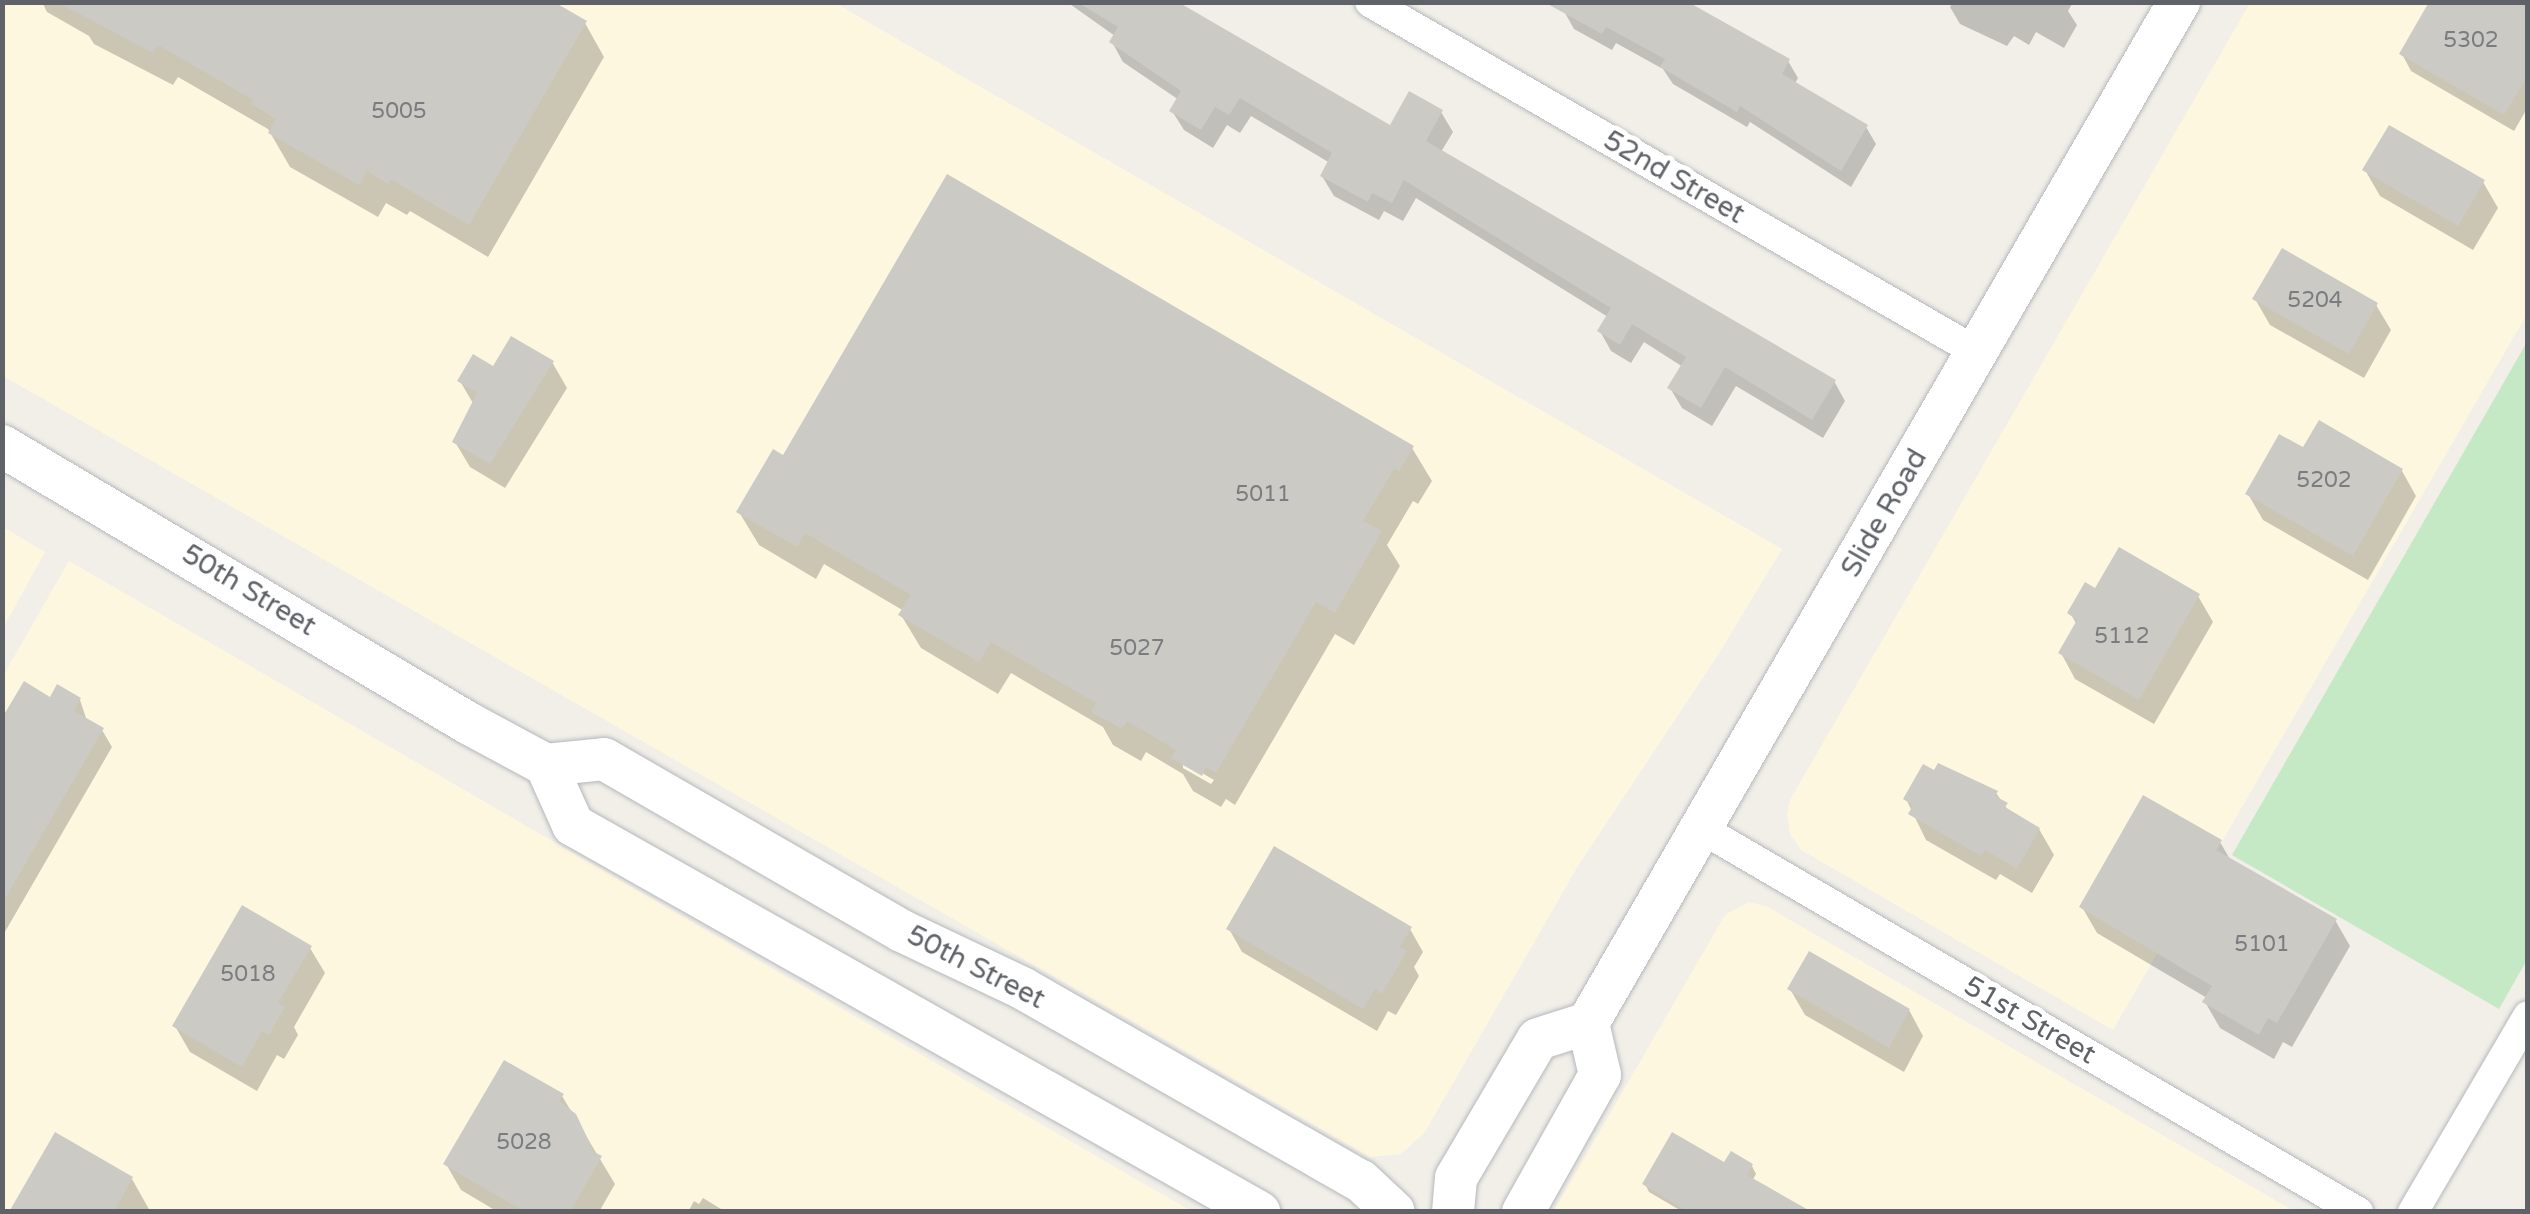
<!DOCTYPE html>
<html>
<head>
<meta charset="utf-8">
<style>
	body { margin:0 }
	#map { position:relative; width:2530px; height:1214px; overflow:hidden; background:#f1efe8; font-family:"Varela Round",sans-serif }
	div>[style] { position:absolute }
	.commercial>* { inset:0; background:#fef7e0 }
	.green>* { inset:0; background:#c5e8c5 }
	.shadow>* { inset:0; background:#0003 }
	.building>* { inset:0; background:#cccac5 }
	.roads { filter:drop-shadow(0 0 2px #b5b8bc) drop-shadow(0 0 2px #b5b8bc) }
	.street>* { height:30px; margin:-15px; padding:0 15px; transform-origin:15px; border-radius:15px; background:#fff }
	.secondary>* { height:42px; margin:-21px; padding:0 21px; transform-origin:21px; border-radius:21px; background:#fff }
	span { translate:-50% -50%; white-space:nowrap; text-align:center; line-height:1.15; -webkit-text-stroke:10px #fff; paint-order:stroke }
	.number-label { font-size:22px; color:#7a7d7f }
	.number-label span { -webkit-text-stroke-width:0 }
	.street-label { font-size:28px; color:#5f6368 }
	.frame { position:absolute; inset:0; border:5px solid #5f6368; pointer-events:none }
</style>
</head>
<body>
<div id="map">
	<div class="commercial">
		<div style="clip-path:polygon(2px 3px,835px 3px,1782px 549px,1718px 655px,1578px 866px,1425px 1132px,1401px 1154px,1370px 1157px,3px 376px)"></div>
		<div style="clip-path:polygon(2250px 3px,2527px 3px,2527px 314px,2113px 1030px,1801px 850px,1790px 834px,1787px 814px,1790px 800px)"></div>
		<div style="clip-path:polygon(3px 527px,45px 552px,3px 628px)"></div>
		<div style="clip-path:polygon(69px 561px,1191px 1211px,3px 1212px,3px 676px)"></div>
		<div style="clip-path:polygon(1749px 902px,1766px 906px,2294px 1211px,1553px 1212px,1725px 915px)"></div>
	</div>
	<div class="green">
		<div style="clip-path:polygon(2527px 342px,2528px 958px,2499px 1009px,2232px 855px)"></div>
	</div>
	<div class="shadow">
		<div style="clip-path:polygon(42px 2px,549px 2px,585px 23px,604px 57px,488px 257px,410px 211px,407px 215px,386px 203px,378px 217px,290px 167px,268px 129px,178px 77px,173px 85px,94px 44px,89px 36px,47px 12px)"></div>
		<div style="clip-path:polygon(1067px 2px,1174px 2px,1391px 128px,1441px 112px,1453px 132px,1441px 152px,1834px 381px,1845px 401px,1823px 438px,1736px 386px,1712px 426px,1682px 408px,1670px 388px,1683px 367px,1644px 342px,1631px 363px,1611px 351px,1600px 331px,1608px 317px,1416px 198px,1403px 221px,1384px 211px,1379px 220px,1334px 196px,1322px 176px,1330px 163px,1251px 116px,1240px 133px,1227px 125px,1213px 148px,1184px 130px,1172px 111px,1179px 100px,1123px 62px,1112px 42px,1115px 36px)"></div>
		<div style="clip-path:polygon(1953px 2px,2073px 2px,2068px 11px,2077px 25px,2064px 48px,2036px 32px,2029px 45px,2014px 36px,2007px 46px,1960px 24px,1950px 7px)"></div>
		<div style="clip-path:polygon(2528px 2px,2528px 107px,2514px 131px,2411px 71px,2402px 54px)"></div>
		<div style="clip-path:polygon(1565px 13px,1788px 61px,1798px 78px,1794px 85px,1866px 127px,1876px 144px,1851px 187px,1750px 122px,1747px 127px,1673px 84px,1663px 69px,1616px 43px,1612px 50px,1574px 29px)"></div>
		<div style="clip-path:polygon(2365px 170px,2483px 182px,2498px 208px,2473px 250px,2380px 196px)"></div>
		<div style="clip-path:polygon(2255px 299px,2376px 305px,2391px 330px,2364px 378px,2270px 325px)"></div>
		<div style="clip-path:polygon(552px 362px,567px 388px,505px 488px,470px 467px,455px 442px,474px 405px,460px 381px,494px 369px)"></div>
		<div style="clip-path:polygon(evenodd,1412px 448px,1432px 481px,1418px 504px,1413px 501px,1387px 545px,1400px 566px,1354px 645px,1335px 634px,1235px 805px,1226px 799px,1221px 807px,1193px 791px,1183px 774px,1146px 752px,1141px 761px,1113px 745px,1103px 727px,1011px 673px,998px 694px,921px 648px,901px 615px,904px 611px,824px 564px,816px 579px,759px 545px,739px 512px,784px 459px,1412px 448px,1183px 762px,1214px 780px,1211px 784px,1183px 768px,1183px 762px)"></div>
		<div style="clip-path:polygon(2304px 451px,2402px 471px,2416px 496px,2368px 580px,2263px 520px,2248px 494px)"></div>
		<div style="clip-path:polygon(2096px 592px,2198px 596px,2213px 622px,2154px 724px,2075px 679px,2061px 653px,2077px 625px,2070px 613px)"></div>
		<div style="clip-path:polygon(51px 700px,80px 700px,87px 721px,102px 730px,112px 747px,2px 937px,2px 723px)"></div>
		<div style="clip-path:polygon(1996px 793px,2010px 813px,2039px 829px,2054px 855px,2032px 893px,2000px 874px,1996px 880px,1926px 840px,1906px 799px)"></div>
		<div style="clip-path:polygon(2220px 842px,2231px 861px,2335px 920px,2350px 946px,2292px 1047px,2283px 1042px,2274px 1059px,2220px 1028px,2205px 1002px,2207px 998px,2097px 933px,2082px 907px)"></div>
		<div style="clip-path:polygon(1229px 929px,1410px 929px,1423px 952px,1414px 967px,1419px 976px,1396px 1015px,1388px 1011px,1377px 1031px,1242px 952px)"></div>
		<div style="clip-path:polygon(310px 948px,325px 973px,294px 1027px,298px 1035px,284px 1059px,277px 1055px,257px 1091px,190px 1052px,175px 1026px)"></div>
		<div style="clip-path:polygon(1790px 989px,1909px 1010px,1923px 1036px,1904px 1072px,1805px 1015px)"></div>
		<div style="clip-path:polygon(562px 1096px,615px 1184px,599px 1212px,498px 1212px,461px 1190px,446px 1164px)"></div>
		<div style="clip-path:polygon(1725px 1165px,1752px 1166px,1756px 1174px,1752px 1181px,1803px 1212px,1683px 1212px,1649px 1192px,1645px 1184px)"></div>
		<div style="clip-path:polygon(132px 1179px,150px 1211px,12px 1212px)"></div>
		<div style="clip-path:polygon(703px 1198px,726px 1212px,688px 1212px,694px 1201px,699px 1204px)"></div>
	</div>
	<div class="building">
		<div style="clip-path:polygon(57px 2px,554px 2px,587px 21px,469px 225px,390px 179px,388px 184px,367px 171px,359px 185px,268px 133px,276px 119px,251px 104px,253px 100px,158px 45px,153px 53px)"></div>
		<div style="clip-path:polygon(1077px 2px,1178px 2px,1390px 125px,1409px 91px,1443px 110px,1426px 141px,1836px 380px,1812px 420px,1725px 367px,1701px 408px,1667px 388px,1686px 357px,1632px 324px,1620px 345px,1597px 331px,1611px 308px,1404px 180px,1392px 203px,1372px 193px,1368px 202px,1320px 176px,1332px 153px,1240px 98px,1229px 115px,1215px 107px,1201px 130px,1169px 111px,1181px 91px,1109px 42px,1118px 27px)"></div>
		<div style="clip-path:polygon(1544px 2px,1688px 2px,1790px 59px,1782px 74px,1868px 125px,1841px 171px,1740px 106px,1737px 112px,1660px 67px,1665px 59px,1606px 27px,1602px 34px)"></div>
		<div style="clip-path:polygon(2429px 2px,2528px 2px,2528px 76px,2504px 115px,2399px 54px)"></div>
		<div style="clip-path:polygon(2389px 125px,2485px 180px,2458px 226px,2362px 170px)"></div>
		<div style="clip-path:polygon(947px 174px,1414px 446px,1399px 472px,1394px 469px,1363px 521px,1382px 531px,1335px 613px,1316px 602px,1216px 773px,1206px 767px,1202px 776px,1171px 758px,1176px 750px,1127px 721px,1122px 729px,1091px 712px,1096px 703px,991px 642px,979px 662px,898px 615px,911px 595px,805px 533px,797px 547px,736px 512px,773px 449px,783px 455px)"></div>
		<div style="clip-path:polygon(2282px 248px,2378px 303px,2349px 354px,2252px 299px)"></div>
		<div style="clip-path:polygon(511px 336px,554px 361px,490px 464px,452px 442px,477px 393px,457px 381px,473px 354px,493px 366px)"></div>
		<div style="clip-path:polygon(2319px 420px,2403px 469px,2353px 556px,2245px 494px,2279px 434px,2303px 447px)"></div>
		<div style="clip-path:polygon(2119px 547px,2200px 594px,2139px 700px,2058px 653px,2077px 620px,2067px 613px,2085px 582px,2095px 588px)"></div>
		<div style="clip-path:polygon(24px 681px,50px 697px,57px 684px,81px 698px,74px 711px,104px 728px,2px 904px,2px 718px)"></div>
		<div style="clip-path:polygon(1938px 763px,1998px 791px,1995px 796px,2008px 803px,2005px 807px,2040px 828px,2017px 869px,1985px 850px,1981px 856px,1908px 814px,1913px 805px,1903px 799px,1923px 764px,1934px 770px)"></div>
		<div style="clip-path:polygon(2143px 795px,2222px 840px,2216px 850px,2337px 919px,2277px 1023px,2268px 1018px,2259px 1035px,2202px 1002px,2212px 986px,2079px 907px)"></div>
		<div style="clip-path:polygon(1274px 846px,1412px 927px,1400px 947px,1407px 951px,1382px 994px,1375px 989px,1363px 1009px,1226px 929px)"></div>
		<div style="clip-path:polygon(242px 905px,312px 946px,278px 1003px,285px 1007px,269px 1035px,262px 1031px,242px 1067px,172px 1026px)"></div>
		<div style="clip-path:polygon(1809px 951px,1910px 1009px,1889px 1048px,1787px 989px)"></div>
		<div style="clip-path:polygon(504px 1060px,564px 1094px,559px 1101px,576px 1114px,594px 1152px,602px 1156px,570px 1212px,525px 1212px,443px 1164px)"></div>
		<div style="clip-path:polygon(55px 1132px,133px 1177px,114px 1212px,9px 1212px)"></div>
		<div style="clip-path:polygon(1672px 1132px,1724px 1162px,1731px 1151px,1753px 1164px,1747px 1175px,1812px 1212px,1689px 1212px,1642px 1184px)"></div>
	</div>
	<div class="roads">
		<div class="street">
			<div style="left:1370px;top:2px;width:701px;rotate:29.97deg"></div>
			<div style="left:1702px;top:829px;width:760px;rotate:30.28deg"></div>
			<div style="left:2413px;top:1212px;width:227px;rotate:-59.6deg"></div>
		</div>
		<div class="secondary">
			<div style="left:2px;top:446px;width:542px;rotate:30.73deg"></div>
			<div style="left:468px;top:723px;width:89px;rotate:28.3deg"></div>
			<div style="left:546px;top:765px;width:58px;rotate:-5.9deg"></div>
			<div style="left:604px;top:759px;width:344px;rotate:30deg"></div>
			<div style="left:902px;top:931px;width:133px;rotate:25.4deg"></div>
			<div style="left:1022px;top:988px;width:390px;rotate:29.7deg"></div>
			<div style="left:1361px;top:1181px;width:45px;rotate:43.2deg"></div>
			<div style="left:546px;top:765px;width:66px;rotate:65.8deg"></div>
			<div style="left:573px;top:825px;width:788px;rotate:29.43deg"></div>
			<div style="left:1453px;top:1212px;width:34px;rotate:-85deg"></div>
			<div style="left:1456px;top:1178px;width:161px;rotate:-59.5deg"></div>
			<div style="left:1538px;top:1039px;width:52px;rotate:-17.7deg"></div>
			<div style="left:1588px;top:1023px;width:1180px;rotate:-59.94deg"></div>
			<div style="left:1523px;top:1212px;width:157px;rotate:-60.7deg"></div>
			<div style="left:1600px;top:1075px;width:53px;rotate:-103deg"></div>
		</div>
	</div>
	<div class="number-label">
		<span style="left:2471px;top:41px">5302</span>
		<span style="left:399px;top:112px">5005</span>
		<span style="left:2315px;top:301px">5204</span>
		<span style="left:2324px;top:481px">5202</span>
		<span style="left:1263px;top:495px">5011</span>
		<span style="left:2122px;top:637px">5112</span>
		<span style="left:1137px;top:649px">5027</span>
		<span style="left:2262px;top:945px">5101</span>
		<span style="left:248px;top:975px">5018</span>
		<span style="left:524px;top:1143px">5028</span>
	</div>
	<div class="street-label">
		<span style="left:1674px;top:177px;rotate:30deg">52nd Street</span>
		<span style="left:1884px;top:513px;rotate:-60deg">Slide Road</span>
		<span style="left:249px;top:590px;rotate:31deg">50th Street</span>
		<span style="left:976px;top:967px;rotate:27deg">50th Street</span>
		<span style="left:2030px;top:1020px;rotate:30deg">51st Street</span>
	</div>
	<div class="frame"></div>
</div>
</body>
</html>
